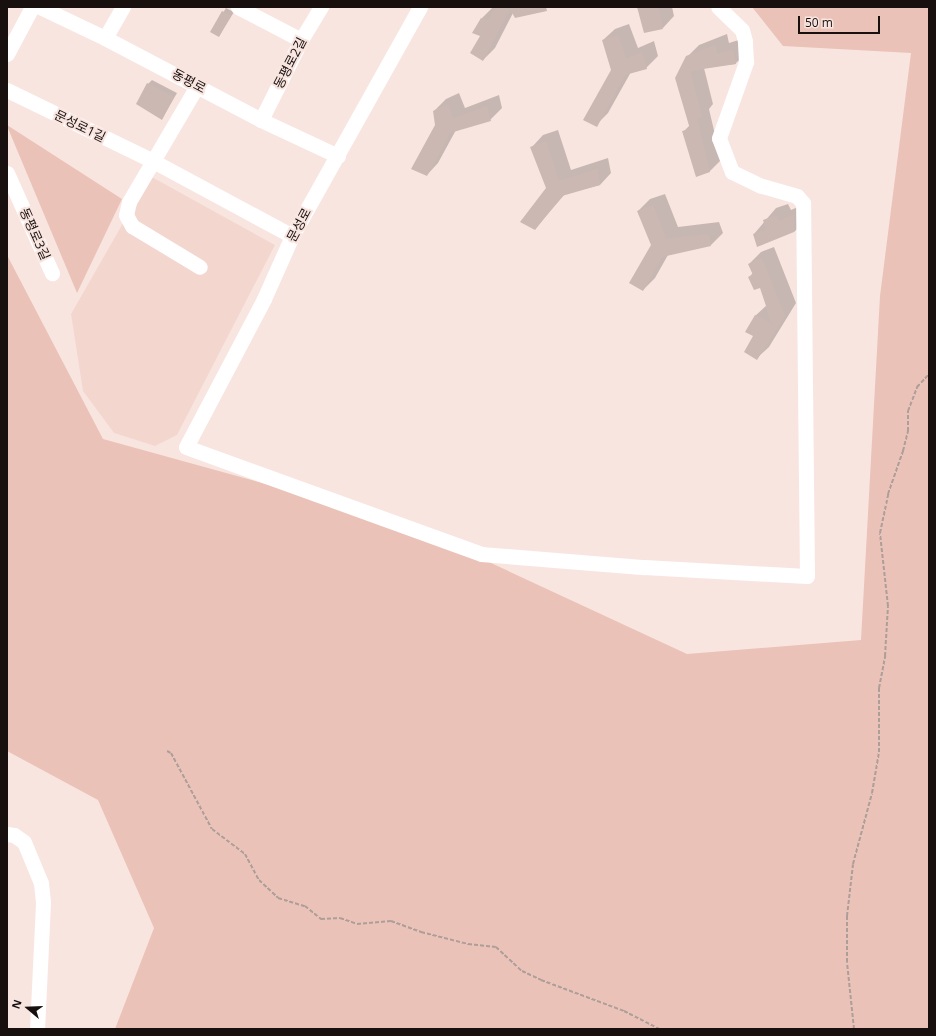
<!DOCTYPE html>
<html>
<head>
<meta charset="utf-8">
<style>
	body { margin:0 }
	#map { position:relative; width:936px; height:1036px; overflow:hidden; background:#f9e5e0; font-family:"Open Sans","Noto Sans KR",sans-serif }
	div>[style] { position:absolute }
	.built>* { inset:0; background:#f3d7cf }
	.green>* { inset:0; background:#ebc2b7 }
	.shadow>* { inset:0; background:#0003 }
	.building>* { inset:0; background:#cbb8b3 }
	.path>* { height:2px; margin-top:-1px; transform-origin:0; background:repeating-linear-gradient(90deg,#ad9e9a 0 4px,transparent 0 6px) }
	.minor>* { height:15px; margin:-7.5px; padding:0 7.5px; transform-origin:7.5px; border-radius:7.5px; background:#fff }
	span { translate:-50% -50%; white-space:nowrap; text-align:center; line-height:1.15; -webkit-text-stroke:4px #f9e5e0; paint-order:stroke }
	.street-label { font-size:13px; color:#17100f }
	.frame { position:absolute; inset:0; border:8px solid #17100f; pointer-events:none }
	.north { position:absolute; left:8px; top:988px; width:40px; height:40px; -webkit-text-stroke:3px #f9e5e0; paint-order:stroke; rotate:289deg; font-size:11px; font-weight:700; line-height:16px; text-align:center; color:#17100f }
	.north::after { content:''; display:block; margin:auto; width:14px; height:18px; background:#17100f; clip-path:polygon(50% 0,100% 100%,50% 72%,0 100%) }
	.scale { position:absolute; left:798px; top:16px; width:82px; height:18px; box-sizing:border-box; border:2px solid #17100f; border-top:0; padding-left:5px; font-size:12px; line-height:14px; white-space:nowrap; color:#17100f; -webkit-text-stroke:3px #f9e5e0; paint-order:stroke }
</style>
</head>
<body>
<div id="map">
	<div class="built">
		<div style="clip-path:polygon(150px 176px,275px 245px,177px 435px,155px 446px,114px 433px,83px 391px,71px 314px)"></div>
	</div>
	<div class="green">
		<div style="clip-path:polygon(752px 7px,929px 7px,929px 1029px,115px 1029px,154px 928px,98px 800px,7px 751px,7px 255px,103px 439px,291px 491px,463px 550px,687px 654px,861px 640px,880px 296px,911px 53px,783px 46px)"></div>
		<div style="clip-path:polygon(7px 125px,122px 199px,77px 293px,7px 126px)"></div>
	</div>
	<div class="shadow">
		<div style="clip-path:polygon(493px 7px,542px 7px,513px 13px,495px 48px,483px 60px,482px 18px)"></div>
		<div style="clip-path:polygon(638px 7px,672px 7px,674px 16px,663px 28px)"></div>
		<div style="clip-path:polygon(226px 8px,234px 12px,219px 36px,211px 32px)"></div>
		<div style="clip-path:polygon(629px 24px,638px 48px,654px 41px,658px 56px,646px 68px,631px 72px,608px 113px,596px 125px,612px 70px,603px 40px,615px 29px)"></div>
		<div style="clip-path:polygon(727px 34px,729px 43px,745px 38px,747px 52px,735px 64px,704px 68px,713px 104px,709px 109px,721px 160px,709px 172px,683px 132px,690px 125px,687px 57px,699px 45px)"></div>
		<div style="clip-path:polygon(152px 80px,177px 93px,162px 119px,148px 84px)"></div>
		<div style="clip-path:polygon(459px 93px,465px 108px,499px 95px,502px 108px,490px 120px,456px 130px,438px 163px,427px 175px,436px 125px,434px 111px,446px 99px)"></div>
		<div style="clip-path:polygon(558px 130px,571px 170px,608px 158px,611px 173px,600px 185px,565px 194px,535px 229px,547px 188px,532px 147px,543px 135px)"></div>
		<div style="clip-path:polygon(665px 194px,678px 227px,719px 222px,723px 233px,711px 245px,668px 255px,655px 278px,643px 290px,652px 245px,638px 211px,650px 199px)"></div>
		<div style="clip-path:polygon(788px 204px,791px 210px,805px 204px,806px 220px,794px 232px,754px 234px,776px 208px)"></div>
		<div style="clip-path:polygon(774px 247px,796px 303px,769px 347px,757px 358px,754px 335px,755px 316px,767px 305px,761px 286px,749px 277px,753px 273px,749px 264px,761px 252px)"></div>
	</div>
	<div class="building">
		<div style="clip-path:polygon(496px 7px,546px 7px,547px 11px,515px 18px,510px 9px,483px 61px,470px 53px,480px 36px,472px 33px,481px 18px,488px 20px)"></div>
		<div style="clip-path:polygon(637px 7px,658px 7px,663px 29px,644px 33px)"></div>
		<div style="clip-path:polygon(222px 11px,231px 16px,219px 37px,210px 32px)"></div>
		<div style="clip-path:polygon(618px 35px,626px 59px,642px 52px,647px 69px,625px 75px,597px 127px,583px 120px,611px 70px,602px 40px)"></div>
		<div style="clip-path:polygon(715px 45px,717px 54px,733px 50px,736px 64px,690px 71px,702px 117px,697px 119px,710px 172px,696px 177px,682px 131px,690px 129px,675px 78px,686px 56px)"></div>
		<div style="clip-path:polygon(147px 83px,174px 97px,162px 120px,136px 104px)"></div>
		<div style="clip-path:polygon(448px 104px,453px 119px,487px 106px,491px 121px,450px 133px,427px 176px,411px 169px,435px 125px,433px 111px)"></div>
		<div style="clip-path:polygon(546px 141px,559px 181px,597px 169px,600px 185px,562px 196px,535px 230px,520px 222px,546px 188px,530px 147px)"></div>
		<div style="clip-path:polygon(653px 205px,666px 239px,708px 234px,711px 246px,662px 257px,643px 291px,629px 283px,651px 245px,637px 211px)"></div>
		<div style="clip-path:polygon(776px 215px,779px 221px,794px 215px,794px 232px,757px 247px,753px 234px,766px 230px,763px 220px)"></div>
		<div style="clip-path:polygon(762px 258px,785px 316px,757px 360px,744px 352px,753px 336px,745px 332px,755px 315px,772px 324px,760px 288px,754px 290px,748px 277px,753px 275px,748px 264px)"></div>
	</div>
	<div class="path">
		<div style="left:167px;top:751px;width:4px;rotate:27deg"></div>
		<div style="left:171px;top:753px;width:86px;rotate:61.7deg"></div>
		<div style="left:212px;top:829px;width:41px;rotate:37.1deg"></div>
		<div style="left:245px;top:854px;width:30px;rotate:62deg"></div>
		<div style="left:259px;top:880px;width:26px;rotate:43deg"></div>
		<div style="left:278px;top:898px;width:28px;rotate:17deg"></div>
		<div style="left:305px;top:906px;width:21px;rotate:39deg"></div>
		<div style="left:321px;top:919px;width:19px;rotate:-3deg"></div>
		<div style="left:340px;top:918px;width:18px;rotate:19deg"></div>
		<div style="left:357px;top:924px;width:34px;rotate:-5deg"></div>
		<div style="left:391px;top:921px;width:32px;rotate:20deg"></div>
		<div style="left:421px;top:932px;width:49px;rotate:14.3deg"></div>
		<div style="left:468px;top:944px;width:28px;rotate:6deg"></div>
		<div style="left:496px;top:947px;width:35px;rotate:43deg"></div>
		<div style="left:522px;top:971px;width:21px;rotate:25deg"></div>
		<div style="left:541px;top:980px;width:89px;rotate:20.5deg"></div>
		<div style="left:624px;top:1011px;width:39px;rotate:27deg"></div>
		<div style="left:854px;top:1029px;width:67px;rotate:-96deg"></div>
		<div style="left:847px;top:962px;width:46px;rotate:-90deg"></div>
		<div style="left:847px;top:916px;width:52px;rotate:-83.4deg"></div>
		<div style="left:853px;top:864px;width:73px;rotate:-75deg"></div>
		<div style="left:872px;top:793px;width:42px;rotate:-80.3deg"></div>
		<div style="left:879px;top:752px;width:64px;rotate:-90deg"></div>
		<div style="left:879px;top:688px;width:33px;rotate:-79deg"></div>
		<div style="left:885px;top:656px;width:50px;rotate:-86.6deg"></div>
		<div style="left:888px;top:606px;width:73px;rotate:-96.3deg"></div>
		<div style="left:880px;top:533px;width:40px;rotate:-78deg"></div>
		<div style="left:888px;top:494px;width:46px;rotate:-70.8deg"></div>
		<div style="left:903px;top:451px;width:21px;rotate:-76deg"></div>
		<div style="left:908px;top:431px;width:20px;rotate:-90deg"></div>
		<div style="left:908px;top:411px;width:26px;rotate:-69deg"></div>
		<div style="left:917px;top:387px;width:18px;rotate:-47deg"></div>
	</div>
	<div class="minor">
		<div style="left:40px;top:7px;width:72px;rotate:25.5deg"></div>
		<div style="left:105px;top:38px;width:176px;rotate:27.7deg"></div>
		<div style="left:261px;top:120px;width:85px;rotate:25.1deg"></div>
		<div style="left:238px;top:7px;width:71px;rotate:27.6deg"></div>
		<div style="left:420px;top:7px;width:262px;rotate:119.2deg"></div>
		<div style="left:292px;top:236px;width:69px;rotate:114deg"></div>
		<div style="left:264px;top:299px;width:167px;rotate:117.8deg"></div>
		<div style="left:186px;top:447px;width:314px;rotate:19.9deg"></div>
		<div style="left:481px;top:554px;width:164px;rotate:4.6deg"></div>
		<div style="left:644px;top:567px;width:163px;rotate:3.2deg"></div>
		<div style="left:807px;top:576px;width:373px;rotate:-90.6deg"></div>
		<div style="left:803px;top:203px;width:9px;rotate:-131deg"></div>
		<div style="left:797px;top:196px;width:37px;rotate:-164deg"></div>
		<div style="left:761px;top:186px;width:32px;rotate:-154deg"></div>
		<div style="left:732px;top:172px;width:36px;rotate:-111deg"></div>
		<div style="left:719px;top:138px;width:81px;rotate:-70.4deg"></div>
		<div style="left:746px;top:62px;width:21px;rotate:-93deg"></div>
		<div style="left:745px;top:41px;width:11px;rotate:-105deg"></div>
		<div style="left:742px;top:30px;width:33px;rotate:-136deg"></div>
		<div style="left:105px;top:38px;width:36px;rotate:-60deg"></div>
		<div style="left:7px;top:54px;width:53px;rotate:-62deg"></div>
		<div style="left:197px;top:86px;width:134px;rotate:120.4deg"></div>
		<div style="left:129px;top:202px;width:13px;rotate:103deg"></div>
		<div style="left:126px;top:215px;width:13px;rotate:61deg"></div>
		<div style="left:132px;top:226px;width:79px;rotate:31.1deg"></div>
		<div style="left:7px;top:90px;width:162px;rotate:25.9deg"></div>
		<div style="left:153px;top:161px;width:158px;rotate:28.3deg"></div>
		<div style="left:261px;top:120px;width:89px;rotate:-63.4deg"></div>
		<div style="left:301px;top:40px;width:39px;rotate:-59deg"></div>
		<div style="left:7px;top:173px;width:110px;rotate:65.8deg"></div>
		<div style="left:7px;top:834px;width:7px;rotate:8deg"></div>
		<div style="left:14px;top:835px;width:12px;rotate:35deg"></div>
		<div style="left:24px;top:842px;width:44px;rotate:67.5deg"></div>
		<div style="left:41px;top:883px;width:20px;rotate:84deg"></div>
		<div style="left:43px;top:903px;width:126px;rotate:92.7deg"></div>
	</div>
	<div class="street-label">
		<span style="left:290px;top:63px;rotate:-63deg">동평로2길</span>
		<span style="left:189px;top:81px;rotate:28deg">동평로</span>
		<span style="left:80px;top:126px;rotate:26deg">문성로1길</span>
		<span style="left:299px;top:225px;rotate:-62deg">문성로</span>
		<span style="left:35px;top:234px;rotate:66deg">동평로3길</span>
	</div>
	<div class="frame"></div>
	<div class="north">N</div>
	<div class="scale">50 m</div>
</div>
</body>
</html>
